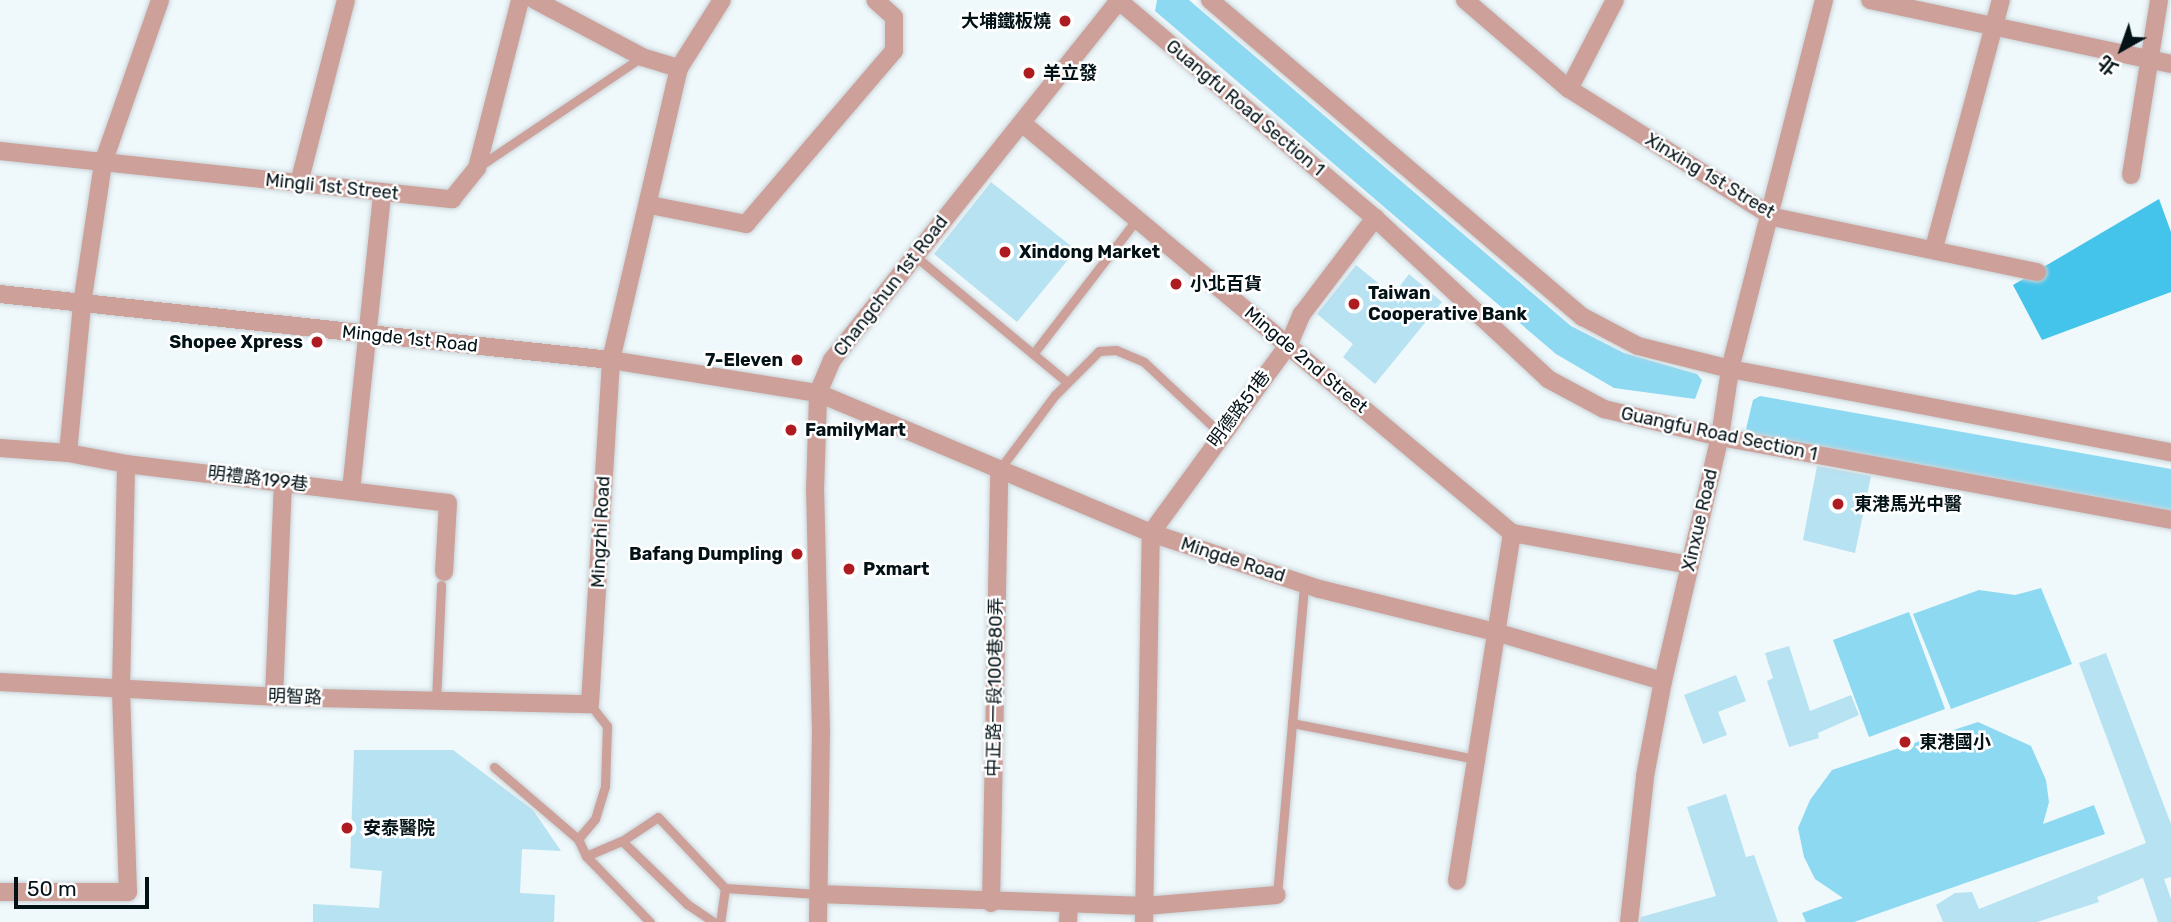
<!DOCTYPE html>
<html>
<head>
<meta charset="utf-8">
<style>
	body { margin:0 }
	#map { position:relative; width:2171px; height:922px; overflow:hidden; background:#eff8fb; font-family:Rubik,"Noto Sans TC",sans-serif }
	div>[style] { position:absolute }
	.green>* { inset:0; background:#8ed9f2 }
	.water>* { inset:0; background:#45c4eb }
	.building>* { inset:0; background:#b7e2f2 }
	.roads { filter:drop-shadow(0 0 2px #c9d3d7) drop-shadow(0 0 2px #c9d3d7) }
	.service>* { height:9px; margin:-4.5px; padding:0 4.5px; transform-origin:4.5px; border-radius:4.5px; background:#cda09a }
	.minor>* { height:18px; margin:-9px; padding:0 9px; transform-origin:9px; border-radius:9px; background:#cda09a }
	.dots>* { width:19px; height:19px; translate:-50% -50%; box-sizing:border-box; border:4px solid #fff; border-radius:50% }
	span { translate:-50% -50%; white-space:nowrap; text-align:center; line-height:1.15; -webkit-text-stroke:5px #fff; paint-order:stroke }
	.poi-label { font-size:18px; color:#031217; font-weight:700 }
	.right { translate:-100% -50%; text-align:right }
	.left { translate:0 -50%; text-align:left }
	.street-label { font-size:18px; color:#031217 }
	.north { position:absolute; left:2087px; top:14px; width:70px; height:70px; -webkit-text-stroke:5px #fff; paint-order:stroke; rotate:220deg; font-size:19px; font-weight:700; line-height:28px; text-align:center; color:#031217 }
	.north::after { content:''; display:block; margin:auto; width:24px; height:32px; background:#031217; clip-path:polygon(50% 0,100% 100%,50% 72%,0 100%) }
	.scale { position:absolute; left:14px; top:877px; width:135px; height:32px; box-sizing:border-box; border:4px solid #031217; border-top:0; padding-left:9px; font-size:21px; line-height:24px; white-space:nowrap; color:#031217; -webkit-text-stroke:5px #fff; paint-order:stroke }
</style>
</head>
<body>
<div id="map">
	<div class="green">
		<div style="clip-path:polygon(1157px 0,1189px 0,1571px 326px,1624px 353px,1697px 374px,1702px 380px,1695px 399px,1614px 388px,1556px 354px,1155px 11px)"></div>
		<div style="clip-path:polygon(1760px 396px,2171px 469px,2171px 514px,1765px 439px,1746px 429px,1753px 400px)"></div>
		<div style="clip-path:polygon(2041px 588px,2072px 664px,1951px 709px,1913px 614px,1979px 590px,2015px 595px)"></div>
		<div style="clip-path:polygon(1909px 612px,1945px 709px,1869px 737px,1833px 640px)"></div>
		<div style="clip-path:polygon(1978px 722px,2031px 746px,2046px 780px,2049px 802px,2043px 824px,2094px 805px,2105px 834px,1854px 922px,1806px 922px,1802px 913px,1843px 898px,1815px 879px,1804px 857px,1798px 828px,1810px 800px,1832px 770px)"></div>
	</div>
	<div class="water">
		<div style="clip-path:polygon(2159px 199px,2171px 232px,2171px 292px,2042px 340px,2013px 285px)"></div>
	</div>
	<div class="building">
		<div style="clip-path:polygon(991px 182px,1076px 250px,1017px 322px,934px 254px)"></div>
		<div style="clip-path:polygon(1356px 265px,1393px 295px,1409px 274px,1442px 302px,1375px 384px,1343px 357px,1353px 344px,1317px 314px)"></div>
		<div style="clip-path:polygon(1817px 466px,1871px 476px,1855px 553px,1803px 540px)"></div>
		<div style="clip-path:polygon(1789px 646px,1810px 711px,1851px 695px,1859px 715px,1818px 733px,1819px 738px,1789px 747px,1767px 681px,1773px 678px,1765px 653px)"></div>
		<div style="clip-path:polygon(2106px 653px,2171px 824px,2171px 877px,2164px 879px,2171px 899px,2171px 922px,2158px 922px,2143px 878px,2097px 897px,2099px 902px,2037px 922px,1943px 922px,1936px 905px,1955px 893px,1972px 892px,1979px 909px,2146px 843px,2079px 663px)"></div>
		<div style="clip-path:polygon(1736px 675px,1746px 701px,1718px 712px,1727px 735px,1703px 744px,1684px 695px)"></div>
		<div style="clip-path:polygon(354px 750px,453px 750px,533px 810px,561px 851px,522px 849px,520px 893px,555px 895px,554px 922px,313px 922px,313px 904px,379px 908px,382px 871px,350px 868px)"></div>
		<div style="clip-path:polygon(1726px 794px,1746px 857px,1754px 855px,1778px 922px,1640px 922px,1641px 917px,1716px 896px,1687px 807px)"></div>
	</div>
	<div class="roads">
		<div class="service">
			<div style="left:478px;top:167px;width:197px;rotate:-33.9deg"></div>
			<div style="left:915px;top:256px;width:197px;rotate:39.7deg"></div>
			<div style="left:1033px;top:354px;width:170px;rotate:-52.4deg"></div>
			<div style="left:999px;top:470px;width:94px;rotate:-53.3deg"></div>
			<div style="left:1055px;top:395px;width:62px;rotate:-45deg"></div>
			<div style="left:1099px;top:351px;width:17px;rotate:-3deg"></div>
			<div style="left:1116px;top:350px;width:30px;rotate:23deg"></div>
			<div style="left:1144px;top:362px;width:104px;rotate:43.1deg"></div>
			<div style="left:436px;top:701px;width:116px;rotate:-87.5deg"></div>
			<div style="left:1292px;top:723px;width:187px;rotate:11.1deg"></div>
			<div style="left:494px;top:767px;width:111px;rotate:40.6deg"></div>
			<div style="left:578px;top:839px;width:19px;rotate:65deg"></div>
			<div style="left:586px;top:856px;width:92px;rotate:45.9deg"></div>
			<div style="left:578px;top:839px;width:26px;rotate:-50deg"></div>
			<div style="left:595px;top:819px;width:34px;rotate:-73deg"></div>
			<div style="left:605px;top:786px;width:60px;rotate:-88.1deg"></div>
			<div style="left:607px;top:726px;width:28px;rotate:-128deg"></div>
			<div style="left:622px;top:841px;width:91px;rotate:44.1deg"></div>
			<div style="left:687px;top:904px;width:32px;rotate:34deg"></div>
			<div style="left:586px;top:856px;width:39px;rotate:-23deg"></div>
			<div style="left:622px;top:841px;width:43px;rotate:-33.7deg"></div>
			<div style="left:658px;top:817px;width:98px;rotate:46.7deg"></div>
			<div style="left:725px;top:888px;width:34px;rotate:98deg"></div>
			<div style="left:725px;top:888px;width:93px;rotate:3.7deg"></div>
			<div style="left:1277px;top:895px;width:312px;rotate:-85deg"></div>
		</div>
		<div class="minor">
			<div style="left:535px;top:0;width:121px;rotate:28deg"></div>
			<div style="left:642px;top:57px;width:39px;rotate:17deg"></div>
			<div style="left:1118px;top:0;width:337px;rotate:40.3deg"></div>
			<div style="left:1375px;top:218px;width:236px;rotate:42.9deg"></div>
			<div style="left:1548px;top:379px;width:64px;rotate:28.2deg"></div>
			<div style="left:1604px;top:409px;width:119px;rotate:13.6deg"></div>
			<div style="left:1720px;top:437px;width:459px;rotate:10.4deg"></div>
			<div style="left:1210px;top:0;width:490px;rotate:40.4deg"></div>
			<div style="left:1583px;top:317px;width:62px;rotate:27.8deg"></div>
			<div style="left:1638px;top:346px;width:95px;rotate:14deg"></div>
			<div style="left:1730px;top:369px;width:449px;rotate:10.7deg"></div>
			<div style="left:1465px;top:0;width:137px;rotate:40.6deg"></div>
			<div style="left:1569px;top:89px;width:241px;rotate:32.1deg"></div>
			<div style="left:1773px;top:217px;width:270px;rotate:11.8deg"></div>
			<div style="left:1870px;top:0;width:308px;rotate:12deg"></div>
			<div style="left:1569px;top:89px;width:100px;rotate:-62.7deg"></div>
			<div style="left:1022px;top:123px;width:639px;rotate:39.92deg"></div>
			<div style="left:1512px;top:533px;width:352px;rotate:99deg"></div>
			<div style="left:0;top:151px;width:455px;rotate:6.1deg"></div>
			<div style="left:452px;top:199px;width:40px;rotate:-51deg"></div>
			<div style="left:477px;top:168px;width:173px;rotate:-75.6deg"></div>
			<div style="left:2131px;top:175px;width:177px;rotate:-80.9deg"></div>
			<div style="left:299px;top:183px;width:189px;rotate:-75.6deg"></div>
			<div style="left:650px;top:205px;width:98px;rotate:11.2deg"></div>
			<div style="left:746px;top:224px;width:228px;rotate:-49.5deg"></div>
			<div style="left:894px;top:51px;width:34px;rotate:-90deg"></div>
			<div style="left:894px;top:17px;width:25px;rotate:-138deg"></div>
			<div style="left:1934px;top:248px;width:257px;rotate:-74.9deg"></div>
			<div style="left:0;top:294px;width:615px;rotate:6.17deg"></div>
			<div style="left:611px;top:360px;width:210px;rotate:9.1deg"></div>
			<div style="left:818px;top:393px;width:361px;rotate:22.8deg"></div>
			<div style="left:1151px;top:533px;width:177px;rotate:18.4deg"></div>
			<div style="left:1319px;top:589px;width:181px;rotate:13.7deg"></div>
			<div style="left:1495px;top:632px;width:175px;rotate:16.3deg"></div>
			<div style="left:0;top:448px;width:68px;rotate:4.2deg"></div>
			<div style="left:68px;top:453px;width:59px;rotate:10.7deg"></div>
			<div style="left:126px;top:464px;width:324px;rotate:6.9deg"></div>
			<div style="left:448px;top:503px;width:69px;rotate:93.3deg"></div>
			<div style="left:68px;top:453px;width:150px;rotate:-84.6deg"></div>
			<div style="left:82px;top:304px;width:143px;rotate:-81.5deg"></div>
			<div style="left:103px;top:163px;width:173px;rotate:-70.7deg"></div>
			<div style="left:351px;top:490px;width:299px;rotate:-84deg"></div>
			<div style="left:1512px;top:533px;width:181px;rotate:10.2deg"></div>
			<div style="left:0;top:682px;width:274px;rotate:3.1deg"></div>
			<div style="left:274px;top:697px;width:316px;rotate:1.3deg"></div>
			<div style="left:590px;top:704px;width:345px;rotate:-86.5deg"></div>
			<div style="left:611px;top:360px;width:300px;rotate:-76.9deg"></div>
			<div style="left:679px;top:68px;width:80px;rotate:-57.7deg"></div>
			<div style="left:274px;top:697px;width:215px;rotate:-87.6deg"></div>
			<div style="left:0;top:892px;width:128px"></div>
			<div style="left:128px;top:892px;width:204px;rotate:-92deg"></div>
			<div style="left:121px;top:688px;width:224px;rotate:-88.7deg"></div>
			<div style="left:818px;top:894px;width:327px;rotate:2.1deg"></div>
			<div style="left:1145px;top:906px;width:132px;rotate:-4.8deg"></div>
			<div style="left:991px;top:903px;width:433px;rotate:-88.9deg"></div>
			<div style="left:818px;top:922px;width:190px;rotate:-89.1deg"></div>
			<div style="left:821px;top:732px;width:241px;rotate:-91.4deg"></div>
			<div style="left:815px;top:491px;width:98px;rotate:-88.2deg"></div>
			<div style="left:818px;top:393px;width:36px;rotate:-67deg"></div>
			<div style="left:832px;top:360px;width:460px;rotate:-51.4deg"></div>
			<div style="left:1068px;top:922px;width:18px;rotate:-87deg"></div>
			<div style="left:1144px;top:922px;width:389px;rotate:-89deg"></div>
			<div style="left:1151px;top:533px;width:234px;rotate:-53.9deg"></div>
			<div style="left:1289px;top:344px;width:33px;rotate:-67deg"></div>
			<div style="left:1302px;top:314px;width:121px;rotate:-52.8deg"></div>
			<div style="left:1629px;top:922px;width:147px;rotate:-83.7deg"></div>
			<div style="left:1645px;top:776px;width:97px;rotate:-79.3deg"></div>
			<div style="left:1663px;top:681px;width:251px;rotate:-76.9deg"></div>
			<div style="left:1720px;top:437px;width:69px;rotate:-81.6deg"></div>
			<div style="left:1730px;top:369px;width:381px;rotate:-75.7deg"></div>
		</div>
	</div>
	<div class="dots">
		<div style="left:1065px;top:21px;background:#ae1c21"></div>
		<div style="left:1029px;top:73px;background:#ae1c21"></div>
		<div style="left:1005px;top:252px;background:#ae1c21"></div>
		<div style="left:1176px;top:284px;background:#ae1c21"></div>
		<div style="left:1354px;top:304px;background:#ae1c21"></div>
		<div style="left:317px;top:342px;background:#ae1c21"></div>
		<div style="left:797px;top:360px;background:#ae1c21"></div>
		<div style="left:791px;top:430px;background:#ae1c21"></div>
		<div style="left:1838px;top:504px;background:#ae1c21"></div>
		<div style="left:797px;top:554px;background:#ae1c21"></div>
		<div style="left:849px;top:569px;background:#ae1c21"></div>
		<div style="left:1905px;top:742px;background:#ae1c21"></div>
		<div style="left:347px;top:828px;background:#ae1c21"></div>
	</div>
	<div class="poi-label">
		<span class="right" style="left:1051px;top:21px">大埔鐵板燒</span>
		<span class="left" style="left:1043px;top:73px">羊立發</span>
		<span class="left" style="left:1019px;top:252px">Xindong Market</span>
		<span class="left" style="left:1190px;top:284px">小北百貨</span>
		<span class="left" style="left:1368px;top:304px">Taiwan<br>Cooperative Bank</span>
		<span class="right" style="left:303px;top:342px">Shopee Xpress</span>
		<span class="right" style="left:783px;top:360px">7-Eleven</span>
		<span class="left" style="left:805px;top:430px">FamilyMart</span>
		<span class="left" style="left:1854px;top:504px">東港馬光中醫</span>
		<span class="right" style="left:783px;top:554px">Bafang Dumpling</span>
		<span class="left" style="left:863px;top:569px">Pxmart</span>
		<span class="left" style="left:1919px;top:742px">東港國小</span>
		<span class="left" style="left:363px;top:828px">安泰醫院</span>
	</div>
	<div class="street-label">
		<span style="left:1245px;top:108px;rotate:40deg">Guangfu Road Section 1</span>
		<span style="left:1710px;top:176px;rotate:31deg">Xinxing 1st Street</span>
		<span style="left:332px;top:187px;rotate:6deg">Mingli 1st Street</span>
		<span style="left:891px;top:286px;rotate:-52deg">Changchun 1st Road</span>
		<span style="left:410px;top:339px;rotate:6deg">Mingde 1st Road</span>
		<span style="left:1306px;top:360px;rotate:40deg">Mingde 2nd Street</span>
		<span style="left:1239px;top:409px;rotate:-53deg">明德路51巷</span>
		<span style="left:1719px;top:434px;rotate:12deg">Guangfu Road Section 1</span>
		<span style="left:258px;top:479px;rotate:7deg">明禮路199巷</span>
		<span style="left:1700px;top:520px;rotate:-77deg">Xinxue Road</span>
		<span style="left:601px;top:532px;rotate:-87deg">Mingzhi Road</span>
		<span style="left:1233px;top:560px;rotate:18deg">Mingde Road</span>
		<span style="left:995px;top:687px;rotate:-89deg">中正路一段100巷80弄</span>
		<span style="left:295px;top:697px;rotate:2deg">明智路</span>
	</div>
	<div class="north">北</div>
	<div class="scale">50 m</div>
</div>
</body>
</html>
